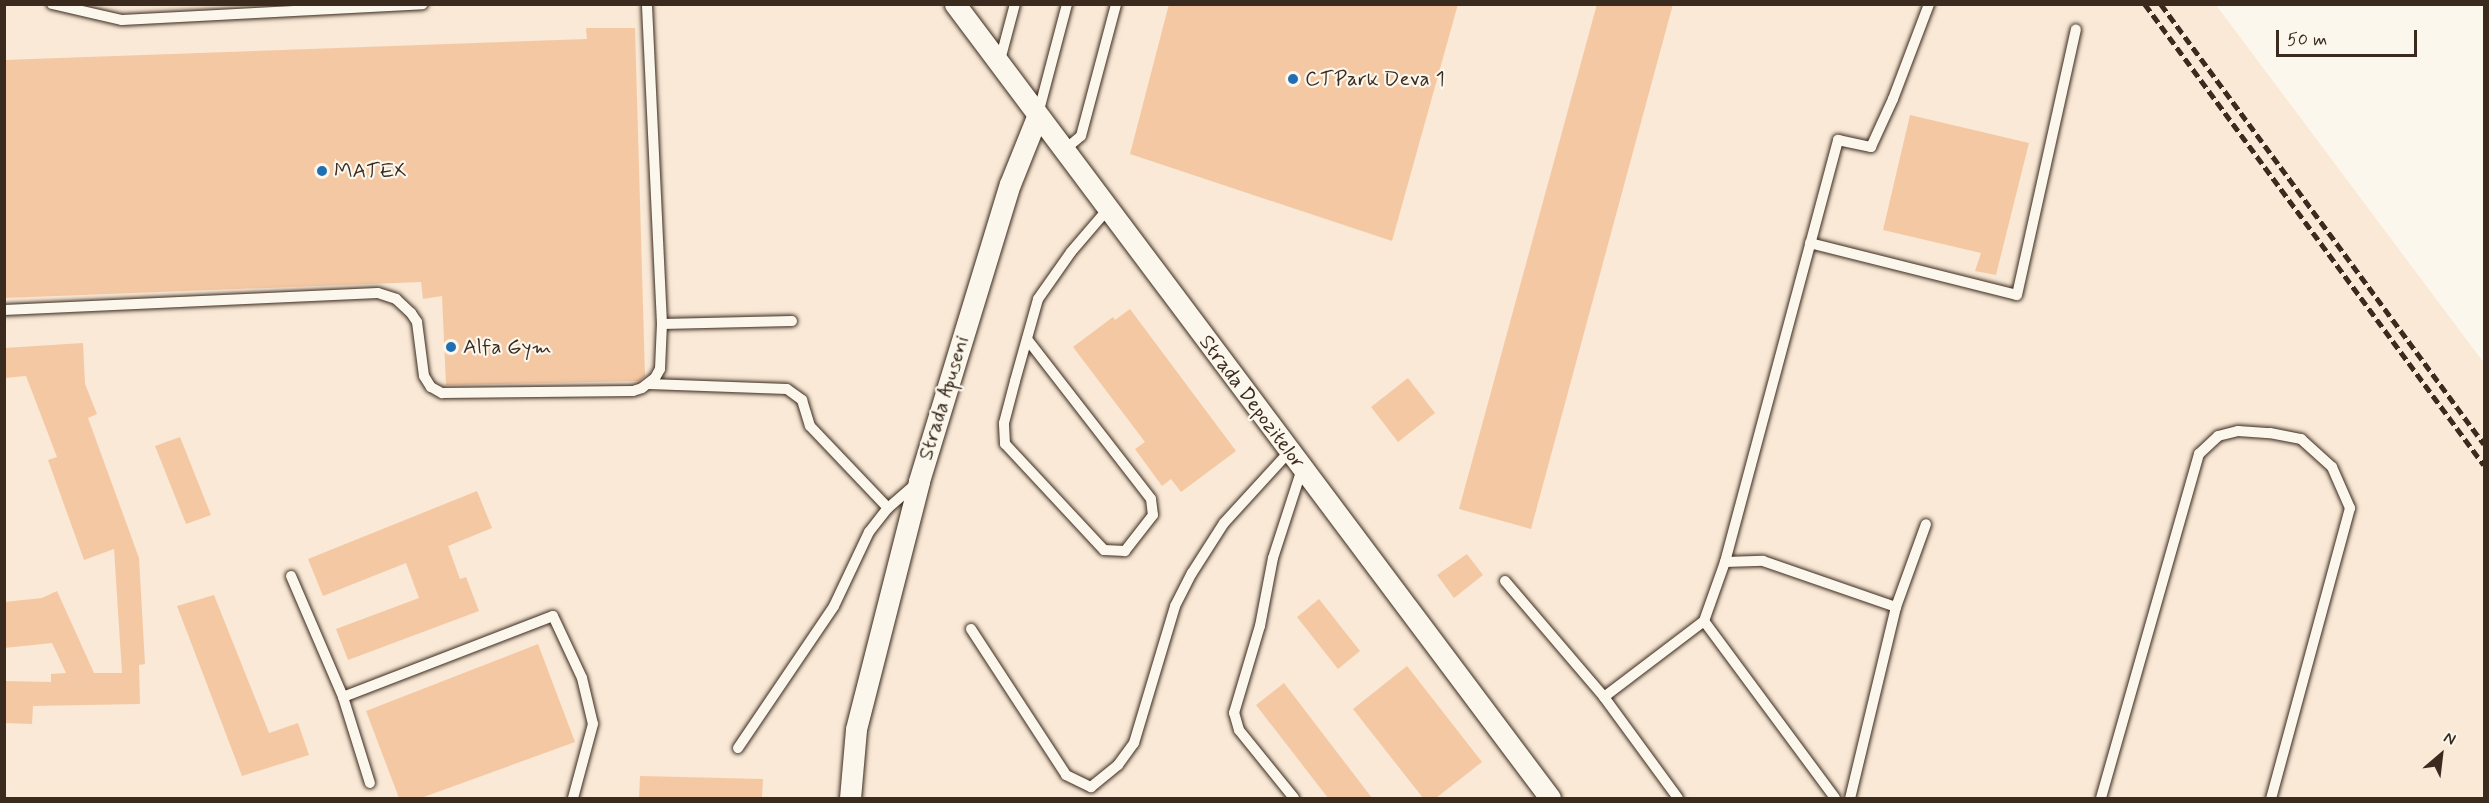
<!DOCTYPE html>
<html>
<head>
<meta charset="utf-8">
<style>
	body { margin:0 }
	#map { position:relative; width:2489px; height:803px; overflow:hidden; background:#fbf7ec; font-family:Mynerve,sans-serif }
	div>[style] { position:absolute }
	.built>* { inset:0; background:#f9e9d6 }
	.building>* { inset:0; background:#f5c8a4 }
	.roads { filter:drop-shadow(0 0 2px #3b2a1e) drop-shadow(0 0 2px #3b2a1e) }
	.lane>* { height:10px; margin:-5px; padding:0 5px; transform-origin:5px; border-radius:5px; background:#fbf7ec }
	.street>* { height:21px; margin:-10.5px; padding:0 10.5px; transform-origin:10.5px; border-radius:10.5px; background:#fbf7ec }
	.rail>* { height:4.5px; margin-top:-2.25px; transform-origin:0; background:repeating-linear-gradient(90deg,#3b2a1e 0 9px,transparent 0 13.5px) }
	.dots>* { width:16px; height:16px; translate:-50% -50%; box-sizing:border-box; border:3px solid #fbf7ec; border-radius:50% }
	span { translate:-50% -50%; white-space:nowrap; text-align:center; line-height:1.15; -webkit-text-stroke:4.5px #fbf7ec; paint-order:stroke }
	.poi-label { font-size:21px; color:#3b2a1e }
	.left { translate:0 -50%; text-align:left }
	.street-label { font-size:21px; color:#3b2a1e }
	.frame { position:absolute; inset:0; border:6px solid #3b2a1e; pointer-events:none }
	.north { position:absolute; left:2411px; top:725px; width:60px; height:60px; -webkit-text-stroke:4px #fbf7ec; paint-order:stroke; rotate:28deg; font-size:16px; font-weight:700; line-height:24px; text-align:center; color:#3b2a1e }
	.north::after { content:''; display:block; margin:auto; width:21px; height:27px; background:#3b2a1e; clip-path:polygon(50% 0,100% 100%,50% 72%,0 100%) }
	.scale { position:absolute; left:2276px; top:30px; width:141px; height:27px; box-sizing:border-box; border:3px solid #3b2a1e; border-top:0; padding-left:8px; font-size:18px; line-height:21px; white-space:nowrap; color:#3b2a1e; -webkit-text-stroke:4px #fbf7ec; paint-order:stroke }
</style>
</head>
<body>
<div id="map">
	<div class="built">
		<div style="clip-path:polygon(5px 5px,2216px 5px,2484px 363px,2484px 798px,5px 798px)"></div>
	</div>
	<div class="building">
		<div style="clip-path:polygon(1169px 4px,1458px 4px,1392px 241px,1130px 154px)"></div>
		<div style="clip-path:polygon(1597px 4px,1673px 4px,1531px 529px,1459px 509px)"></div>
		<div style="clip-path:polygon(586px 28px,635px 28px,645px 376px,639px 381px,446px 385px,442px 296px,423px 299px,421px 282px,4px 298px,4px 60px,587px 39px)"></div>
		<div style="clip-path:polygon(1910px 115px,2029px 143px,1996px 275px,1975px 271px,1981px 253px,1883px 230px)"></div>
		<div style="clip-path:polygon(1130px 309px,1236px 451px,1181px 492px,1171px 479px,1162px 486px,1135px 449px,1145px 442px,1073px 347px,1113px 317px,1115px 320px)"></div>
		<div style="clip-path:polygon(83px 343px,85px 384px,97px 414px,88px 418px,139px 558px,145px 664px,139px 665px,140px 704px,33px 706px,32px 724px,4px 723px,4px 681px,51px 682px,51px 674px,66px 673px,52px 643px,4px 648px,4px 602px,42px 598px,57px 591px,94px 673px,122px 673px,114px 549px,84px 560px,48px 460px,57px 457px,26px 376px,4px 378px,4px 348px)"></div>
		<div style="clip-path:polygon(1408px 378px,1435px 413px,1398px 442px,1371px 407px)"></div>
		<div style="clip-path:polygon(180px 437px,211px 515px,186px 524px,155px 446px)"></div>
		<div style="clip-path:polygon(477px 491px,492px 528px,448px 546px,460px 579px,466px 577px,479px 611px,348px 660px,336px 629px,419px 598px,406px 563px,323px 596px,308px 559px)"></div>
		<div style="clip-path:polygon(1467px 554px,1483px 575px,1454px 598px,1437px 575px)"></div>
		<div style="clip-path:polygon(214px 595px,269px 733px,298px 723px,309px 755px,242px 776px,177px 606px)"></div>
		<div style="clip-path:polygon(1319px 599px,1360px 651px,1338px 669px,1297px 617px)"></div>
		<div style="clip-path:polygon(538px 644px,575px 742px,421px 798px,399px 798px,366px 711px)"></div>
		<div style="clip-path:polygon(1407px 666px,1482px 762px,1436px 798px,1423px 798px,1353px 709px)"></div>
		<div style="clip-path:polygon(1284px 683px,1372px 798px,1328px 798px,1256px 705px)"></div>
		<div style="clip-path:polygon(640px 776px,763px 779px,762px 798px,639px 798px)"></div>
	</div>
	<div class="roads">
		<div class="lane">
			<div style="left:52px;top:4px;width:72px;rotate:12.9deg"></div>
			<div style="left:122px;top:20px;width:301px;rotate:-3deg"></div>
			<div style="left:999px;top:64px;width:62px;rotate:-75.1deg"></div>
			<div style="left:1038px;top:114px;width:114px;rotate:-75.2deg"></div>
			<div style="left:1063px;top:151px;width:23px;rotate:-40deg"></div>
			<div style="left:1081px;top:136px;width:137px;rotate:-75.1deg"></div>
			<div style="left:1810px;top:243px;width:213px;rotate:14.1deg"></div>
			<div style="left:2017px;top:295px;width:272px;rotate:-77.5deg"></div>
			<div style="left:4px;top:310px;width:374px;rotate:-2.6deg"></div>
			<div style="left:378px;top:293px;width:19px;rotate:18deg"></div>
			<div style="left:396px;top:299px;width:21px;rotate:43deg"></div>
			<div style="left:411px;top:313px;width:11px;rotate:56deg"></div>
			<div style="left:417px;top:322px;width:54px;rotate:82.6deg"></div>
			<div style="left:424px;top:376px;width:13px;rotate:58deg"></div>
			<div style="left:431px;top:387px;width:13px;rotate:29deg"></div>
			<div style="left:442px;top:393px;width:191px;rotate:-0.6deg"></div>
			<div style="left:633px;top:391px;width:9px;rotate:-18deg"></div>
			<div style="left:642px;top:388px;width:16px;rotate:-38deg"></div>
			<div style="left:655px;top:378px;width:10px;rotate:-61deg"></div>
			<div style="left:660px;top:369px;width:45px;rotate:-87.5deg"></div>
			<div style="left:662px;top:324px;width:320px;rotate:-92.7deg"></div>
			<div style="left:662px;top:324px;width:130px;rotate:-1.3deg"></div>
			<div style="left:1027px;top:339px;width:202px;rotate:52.2deg"></div>
			<div style="left:1151px;top:499px;width:16px;rotate:83deg"></div>
			<div style="left:1153px;top:515px;width:46px;rotate:127.9deg"></div>
			<div style="left:1125px;top:551px;width:21px;rotate:-177deg"></div>
			<div style="left:1104px;top:550px;width:145px;rotate:-133deg"></div>
			<div style="left:1005px;top:444px;width:21px;rotate:-93deg"></div>
			<div style="left:1004px;top:423px;width:43px;rotate:-75.3deg"></div>
			<div style="left:1015px;top:381px;width:85px;rotate:-74.3deg"></div>
			<div style="left:1038px;top:299px;width:57px;rotate:-54.9deg"></div>
			<div style="left:1071px;top:252px;width:55px;rotate:-49.4deg"></div>
			<div style="left:649px;top:384px;width:138px;rotate:2.1deg"></div>
			<div style="left:787px;top:389px;width:19px;rotate:36deg"></div>
			<div style="left:802px;top:400px;width:27px;rotate:73deg"></div>
			<div style="left:810px;top:426px;width:113px;rotate:46.4deg"></div>
			<div style="left:1725px;top:562px;width:38px;rotate:-2deg"></div>
			<div style="left:1763px;top:561px;width:141px;rotate:19.1deg"></div>
			<div style="left:1896px;top:607px;width:196px;rotate:103.5deg"></div>
			<div style="left:291px;top:576px;width:132px;rotate:66.7deg"></div>
			<div style="left:343px;top:697px;width:90px;rotate:72.6deg"></div>
			<div style="left:1505px;top:581px;width:153px;rotate:49.5deg"></div>
			<div style="left:1604px;top:697px;width:126px;rotate:-37.2deg"></div>
			<div style="left:1704px;top:621px;width:63px;rotate:-70.4deg"></div>
			<div style="left:1725px;top:562px;width:437px;rotate:-75deg"></div>
			<div style="left:1838px;top:140px;width:34px;rotate:12deg"></div>
			<div style="left:1871px;top:147px;width:53px;rotate:-65.4deg"></div>
			<div style="left:1893px;top:99px;width:102px;rotate:-69.2deg"></div>
			<div style="left:1896px;top:607px;width:88px;rotate:-70.1deg"></div>
			<div style="left:1704px;top:621px;width:220px;rotate:53.5deg"></div>
			<div style="left:971px;top:629px;width:174px;rotate:56.9deg"></div>
			<div style="left:1066px;top:775px;width:28px;rotate:26deg"></div>
			<div style="left:1091px;top:787px;width:35px;rotate:-39deg"></div>
			<div style="left:1118px;top:765px;width:27px;rotate:-54deg"></div>
			<div style="left:1134px;top:743px;width:143px;rotate:-73.3deg"></div>
			<div style="left:1175px;top:606px;width:37px;rotate:-63deg"></div>
			<div style="left:1192px;top:573px;width:59px;rotate:-57.4deg"></div>
			<div style="left:1224px;top:523px;width:96px;rotate:-47.5deg"></div>
			<div style="left:343px;top:697px;width:225px;rotate:-21.1deg"></div>
			<div style="left:553px;top:616px;width:68px;rotate:64.9deg"></div>
			<div style="left:582px;top:678px;width:47px;rotate:76.6deg"></div>
			<div style="left:593px;top:724px;width:77px;rotate:105.1deg"></div>
			<div style="left:1604px;top:697px;width:125px;rotate:53.8deg"></div>
			<div style="left:738px;top:748px;width:171px;rotate:-55.9deg"></div>
			<div style="left:834px;top:606px;width:82px;rotate:-64.7deg"></div>
			<div style="left:869px;top:532px;width:31px;rotate:-52deg"></div>
			<div style="left:888px;top:508px;width:35px;rotate:-41deg"></div>
			<div style="left:1294px;top:798px;width:87px;rotate:-129deg"></div>
			<div style="left:1239px;top:730px;width:18px;rotate:-106deg"></div>
			<div style="left:1234px;top:713px;width:91px;rotate:-73.4deg"></div>
			<div style="left:1260px;top:626px;width:69px;rotate:-79.2deg"></div>
			<div style="left:1273px;top:558px;width:94px;rotate:-72deg"></div>
			<div style="left:2101px;top:798px;width:358px;rotate:-74.1deg"></div>
			<div style="left:2199px;top:454px;width:26px;rotate:-43deg"></div>
			<div style="left:2218px;top:436px;width:21px;rotate:-14deg"></div>
			<div style="left:2238px;top:431px;width:32px;rotate:4deg"></div>
			<div style="left:2270px;top:433px;width:32px;rotate:11deg"></div>
			<div style="left:2301px;top:439px;width:42px;rotate:42.1deg"></div>
			<div style="left:2332px;top:467px;width:45px;rotate:66.3deg"></div>
			<div style="left:2350px;top:508px;width:301px;rotate:105.2deg"></div>
		</div>
		<div class="street">
			<div style="left:955px;top:4px;width:992px;rotate:53.15deg"></div>
			<div style="left:850px;top:798px;width:69px;rotate:-85deg"></div>
			<div style="left:856px;top:729px;width:256px;rotate:-75.7deg"></div>
			<div style="left:919px;top:481px;width:311px;rotate:-73deg"></div>
			<div style="left:1010px;top:184px;width:72px;rotate:-68.1deg"></div>
		</div>
	</div>
	<div class="rail">
		<div style="left:2145px;top:4px;width:572px;rotate:53.67deg"></div>
		<div style="left:2161px;top:4px;width:546px;rotate:53.72deg"></div>
	</div>
	<div class="dots">
		<div style="left:1293px;top:79px;background:#1f6fb2"></div>
		<div style="left:322px;top:171px;background:#1f6fb2"></div>
		<div style="left:451px;top:347px;background:#1f6fb2"></div>
	</div>
	<div class="poi-label">
		<span class="left" style="left:1305px;top:79px">CTPark Deva 1</span>
		<span class="left" style="left:334px;top:171px">MATEX</span>
		<span class="left" style="left:463px;top:347px">Alfa Gym</span>
	</div>
	<div class="street-label">
		<span style="left:944px;top:398px;rotate:-73deg">Strada Apuseni</span>
		<span style="left:1252px;top:402px;rotate:53deg">Strada Depozitelor</span>
	</div>
	<div class="frame"></div>
	<div class="north">N</div>
	<div class="scale">50 m</div>
</div>
</body>
</html>
